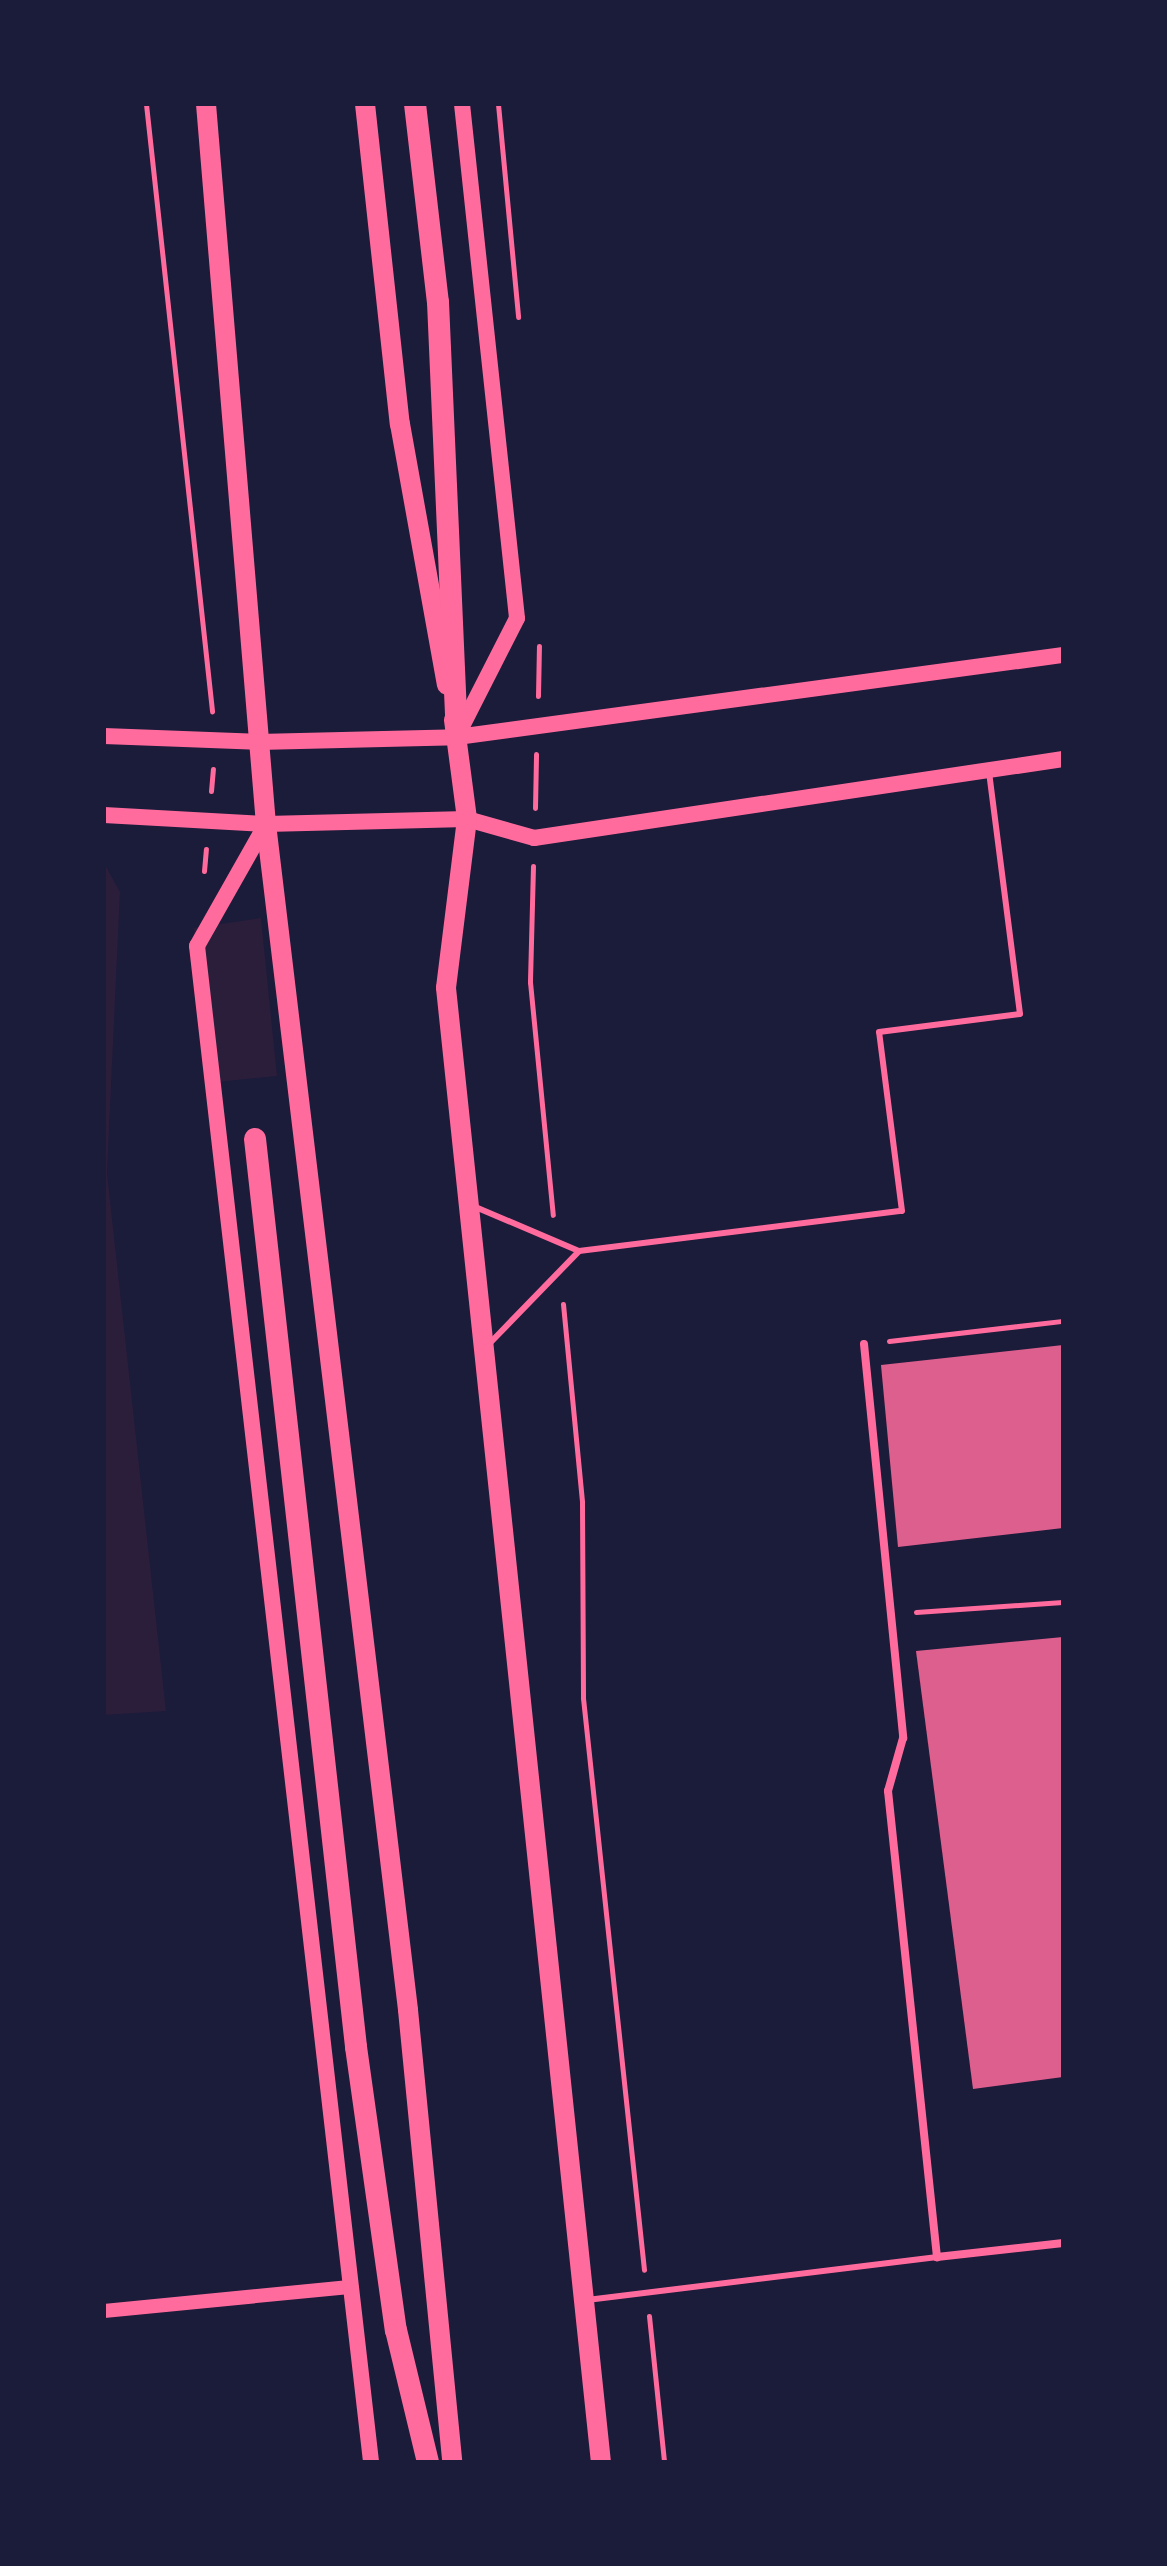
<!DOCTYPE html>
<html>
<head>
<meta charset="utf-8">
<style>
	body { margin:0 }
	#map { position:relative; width:1167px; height:2566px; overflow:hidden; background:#1b1b3a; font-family:"Alegreya Sans",sans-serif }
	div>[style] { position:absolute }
	.green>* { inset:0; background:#2a1e3b }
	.building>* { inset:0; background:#dd5f8e }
	.path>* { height:5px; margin:-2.5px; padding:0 2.5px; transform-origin:2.5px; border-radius:2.5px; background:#ff6b9d }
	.service>* { height:6px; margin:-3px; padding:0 3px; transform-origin:3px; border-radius:3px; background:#ff6b9d }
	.minor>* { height:8px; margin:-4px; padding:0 4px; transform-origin:4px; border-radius:4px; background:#ff6b9d }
	.tertiary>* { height:14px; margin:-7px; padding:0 7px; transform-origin:7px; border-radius:7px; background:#ff6b9d }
	.secondary>* { height:16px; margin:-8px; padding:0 8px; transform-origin:8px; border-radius:8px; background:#ff6b9d }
	.primary>* { height:20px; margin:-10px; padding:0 10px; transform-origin:10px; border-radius:10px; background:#ff6b9d }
	.trunk>* { height:22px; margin:-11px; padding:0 11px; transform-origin:11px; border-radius:11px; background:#ff6b9d }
	span { translate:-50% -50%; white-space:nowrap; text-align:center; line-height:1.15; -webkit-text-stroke:6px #1b1b3a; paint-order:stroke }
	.frame { position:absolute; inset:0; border:106px solid #1b1b3a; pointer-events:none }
</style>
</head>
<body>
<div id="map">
	<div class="green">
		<div style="clip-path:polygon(104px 863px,120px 892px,107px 1173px,166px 1711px,104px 1715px)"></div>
		<div style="clip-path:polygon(261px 918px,277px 1076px,207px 1083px,194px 928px)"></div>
	</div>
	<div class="building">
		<div style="clip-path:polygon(1063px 1345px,1063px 1528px,898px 1547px,881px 1365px)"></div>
		<div style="clip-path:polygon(1063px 1637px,1063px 2077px,973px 2089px,916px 1651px)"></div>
	</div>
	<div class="path">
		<div style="left:146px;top:104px;width:611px;rotate:83.79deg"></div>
		<div style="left:498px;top:104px;width:214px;rotate:84.6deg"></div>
		<div style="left:538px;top:696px;width:50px;rotate:-88.9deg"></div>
		<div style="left:211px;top:791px;width:22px;rotate:-85deg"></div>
		<div style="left:535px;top:808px;width:54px;rotate:-88.9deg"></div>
		<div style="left:533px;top:866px;width:116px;rotate:91.5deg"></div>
		<div style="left:530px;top:982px;width:234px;rotate:84.4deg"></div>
		<div style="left:204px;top:871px;width:22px;rotate:-85deg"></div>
		<div style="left:563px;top:1304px;width:199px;rotate:84.5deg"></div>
		<div style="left:582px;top:1502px;width:196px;rotate:89.7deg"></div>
		<div style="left:583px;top:1698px;width:575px;rotate:83.91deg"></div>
		<div style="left:889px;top:1341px;width:175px;rotate:-6.6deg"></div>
		<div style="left:916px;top:1612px;width:147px;rotate:-3.9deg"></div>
		<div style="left:649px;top:2316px;width:147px;rotate:84.1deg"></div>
	</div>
	<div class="service">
		<div style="left:473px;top:1206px;width:115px;rotate:23deg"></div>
		<div style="left:579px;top:1251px;width:325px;rotate:-7.1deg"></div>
		<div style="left:902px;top:1211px;width:180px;rotate:-97.3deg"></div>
		<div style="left:879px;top:1032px;width:142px;rotate:-7.3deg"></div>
		<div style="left:1020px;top:1014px;width:245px;rotate:-97.3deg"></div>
		<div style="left:490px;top:1343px;width:128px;rotate:-45.9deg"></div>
		<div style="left:587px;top:2300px;width:353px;rotate:-7deg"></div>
	</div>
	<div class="minor">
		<div style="left:864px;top:1344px;width:396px;rotate:84.3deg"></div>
		<div style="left:903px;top:1738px;width:55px;rotate:105.8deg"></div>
		<div style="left:888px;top:1791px;width:469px;rotate:84deg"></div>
		<div style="left:937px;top:2257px;width:127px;rotate:-6.3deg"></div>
	</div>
	<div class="tertiary">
		<div style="left:104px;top:2311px;width:244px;rotate:-5.6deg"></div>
	</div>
	<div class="secondary">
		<div style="left:104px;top:736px;width:154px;rotate:2.2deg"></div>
		<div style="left:258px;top:742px;width:199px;rotate:-1.4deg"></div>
		<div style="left:457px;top:737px;width:612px;rotate:-7.71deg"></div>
		<div style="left:457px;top:736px;width:132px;rotate:-63deg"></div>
		<div style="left:517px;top:618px;width:517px;rotate:-96.11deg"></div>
		<div style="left:104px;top:815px;width:162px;rotate:3.2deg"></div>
		<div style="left:266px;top:824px;width:201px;rotate:-1.4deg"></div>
		<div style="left:467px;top:819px;width:70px;rotate:15.8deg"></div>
		<div style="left:534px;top:838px;width:535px;rotate:-8.49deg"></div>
		<div style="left:266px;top:824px;width:140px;rotate:119.5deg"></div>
		<div style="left:197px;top:946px;width:1526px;rotate:83.45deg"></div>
	</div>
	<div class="primary">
		<div style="left:206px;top:104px;width:722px;rotate:85.24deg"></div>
		<div style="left:266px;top:824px;width:1194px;rotate:83.17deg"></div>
		<div style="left:408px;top:2010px;width:454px;rotate:84.4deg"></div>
		<div style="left:365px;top:104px;width:322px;rotate:83.8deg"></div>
		<div style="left:400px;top:424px;width:265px;rotate:79.8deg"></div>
		<div style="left:454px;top:720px;width:100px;rotate:82.5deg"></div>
		<div style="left:467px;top:819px;width:170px;rotate:97.1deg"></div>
		<div style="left:446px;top:988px;width:1482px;rotate:84deg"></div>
	</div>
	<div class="trunk">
		<div style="left:415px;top:104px;width:199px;rotate:83.4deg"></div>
		<div style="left:438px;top:302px;width:435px;rotate:87.5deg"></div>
		<div style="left:255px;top:1139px;width:914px;rotate:83.65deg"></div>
		<div style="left:356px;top:2047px;width:286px;rotate:82deg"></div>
		<div style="left:396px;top:2330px;width:136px;rotate:76.4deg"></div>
	</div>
	<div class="frame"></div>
</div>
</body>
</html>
